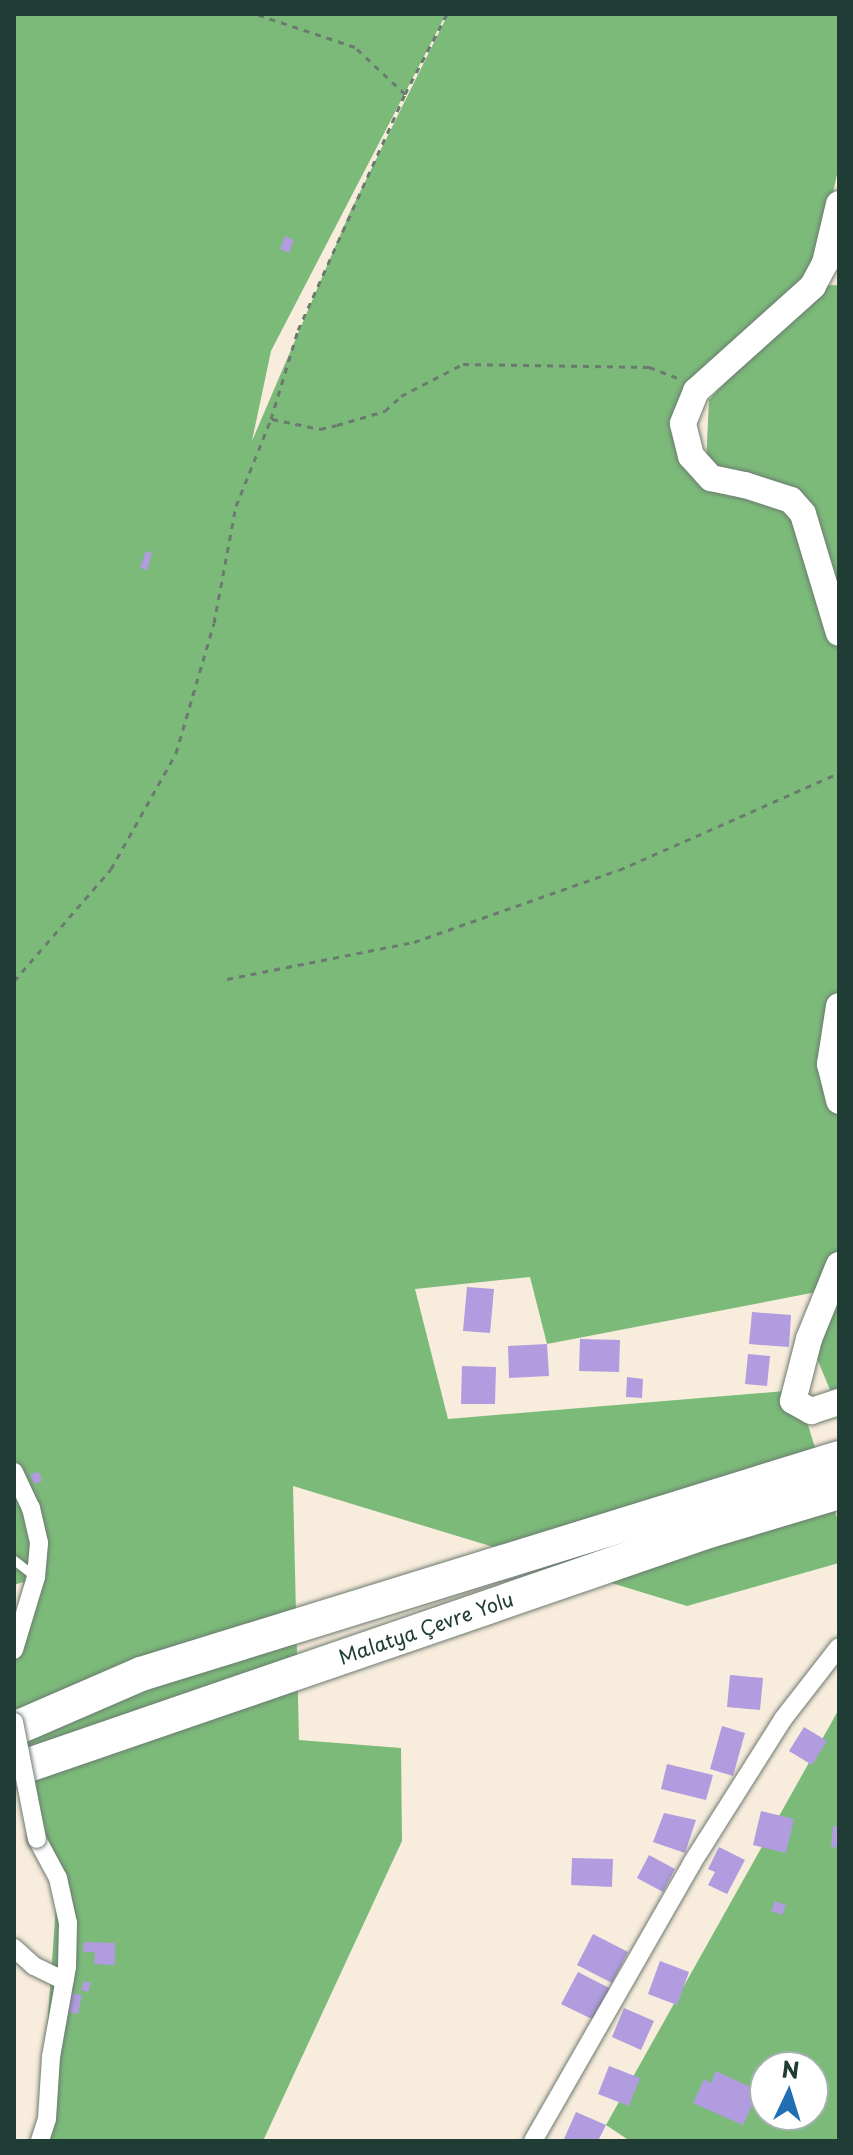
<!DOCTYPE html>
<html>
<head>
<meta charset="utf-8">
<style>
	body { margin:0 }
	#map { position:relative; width:853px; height:2155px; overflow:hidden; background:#f8ecdc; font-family:"Playpen Sans",sans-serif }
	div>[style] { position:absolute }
	.forest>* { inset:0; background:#7cba7a }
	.building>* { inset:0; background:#b09cdf }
	.path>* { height:3px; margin-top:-1.5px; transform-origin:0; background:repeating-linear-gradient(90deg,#6b7a6f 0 6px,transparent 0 12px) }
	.roads { filter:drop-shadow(0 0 2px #6b7a6f) drop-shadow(0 0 2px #6b7a6f) }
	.lane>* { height:9px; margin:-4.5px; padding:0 4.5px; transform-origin:4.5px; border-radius:4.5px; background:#fff }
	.street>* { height:18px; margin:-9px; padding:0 9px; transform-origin:9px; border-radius:9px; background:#fff }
	.secondary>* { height:26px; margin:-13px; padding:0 13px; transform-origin:13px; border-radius:13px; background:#fff }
	.highway>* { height:34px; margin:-17px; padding:0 17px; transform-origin:17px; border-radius:17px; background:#fff }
	.bridges { filter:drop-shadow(0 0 2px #6b7a6f) drop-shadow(0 0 2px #6b7a6f) }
	.street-bridge>* { height:18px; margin:-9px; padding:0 9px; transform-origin:9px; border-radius:9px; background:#fff }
	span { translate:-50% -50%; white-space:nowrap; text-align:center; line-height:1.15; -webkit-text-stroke:6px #fff; paint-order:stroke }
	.street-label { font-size:20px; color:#1f3d34 }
	.frame { position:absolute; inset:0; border:16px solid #1f3d34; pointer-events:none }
	.north { position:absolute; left:749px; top:2051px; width:80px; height:80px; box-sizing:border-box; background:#fff; border:2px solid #a5b1ae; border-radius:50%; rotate:4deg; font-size:22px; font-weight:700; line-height:32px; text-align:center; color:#1f3d34 }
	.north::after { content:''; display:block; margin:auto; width:28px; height:36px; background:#1f6fb2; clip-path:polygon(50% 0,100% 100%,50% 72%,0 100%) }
</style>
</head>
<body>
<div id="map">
	<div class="forest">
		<div style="clip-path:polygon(evenodd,14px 14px,446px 14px,271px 351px,252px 441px,350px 212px,448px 14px,839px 14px,839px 165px,813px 286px,839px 285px,839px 1239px,834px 1269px,839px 1260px,839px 1388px,830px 1390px,809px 1339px,827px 1290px,547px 1344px,530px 1277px,415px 1289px,448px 1419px,797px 1390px,839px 1524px,839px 1563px,687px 1606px,293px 1486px,299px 1740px,401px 1748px,402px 1841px,263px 2141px,39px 2141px,58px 1878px,14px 1713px,14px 1665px,28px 1612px,23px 1582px,14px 1585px,14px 14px,804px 296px,709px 400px,706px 463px,691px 456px,696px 391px,804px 296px)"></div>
		<div style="clip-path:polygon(evenodd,839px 1709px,839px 2141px,630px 2141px,606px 2125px,839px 1709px,765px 2067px,813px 2067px,813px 2115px,765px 2115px,765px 2067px)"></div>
	</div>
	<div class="building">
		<div style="clip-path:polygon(285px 236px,294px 240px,289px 253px,280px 249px)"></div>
		<div style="clip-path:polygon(146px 551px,152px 553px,147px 570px,140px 568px)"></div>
		<div style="clip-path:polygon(467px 1287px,494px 1289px,490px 1333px,463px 1331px)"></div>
		<div style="clip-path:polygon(752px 1312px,791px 1315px,789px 1347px,749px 1344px)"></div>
		<div style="clip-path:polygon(580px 1339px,620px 1340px,619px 1372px,579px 1371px)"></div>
		<div style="clip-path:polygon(547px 1344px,549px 1376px,509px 1378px,508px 1346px)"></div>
		<div style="clip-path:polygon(748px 1354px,770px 1356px,767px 1386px,745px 1384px)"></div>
		<div style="clip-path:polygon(462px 1366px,496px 1367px,495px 1404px,461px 1404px)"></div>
		<div style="clip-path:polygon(627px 1377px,643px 1379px,642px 1398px,626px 1397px)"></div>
		<div style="clip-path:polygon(39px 1472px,42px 1481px,34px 1484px,30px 1474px)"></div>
		<div style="clip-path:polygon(730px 1675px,763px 1678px,760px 1710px,727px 1707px)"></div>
		<div style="clip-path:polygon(722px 1726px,745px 1733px,733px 1776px,710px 1769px)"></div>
		<div style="clip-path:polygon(804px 1727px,827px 1741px,812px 1765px,789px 1751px)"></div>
		<div style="clip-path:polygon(667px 1764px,713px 1775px,706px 1800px,661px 1789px)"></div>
		<div style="clip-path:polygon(761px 1811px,794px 1819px,786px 1853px,753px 1845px)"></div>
		<div style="clip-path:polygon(664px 1813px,696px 1820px,685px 1853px,653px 1842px)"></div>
		<div style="clip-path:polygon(833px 1826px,839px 1826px,839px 1848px,831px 1847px)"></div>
		<div style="clip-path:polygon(719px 1847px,745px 1860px,727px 1894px,708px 1885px,715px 1872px,708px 1869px)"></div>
		<div style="clip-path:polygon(649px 1855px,675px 1869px,663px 1892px,637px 1878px)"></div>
		<div style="clip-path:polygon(572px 1858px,613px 1859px,612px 1887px,571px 1885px)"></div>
		<div style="clip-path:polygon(775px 1901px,786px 1905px,782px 1915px,771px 1911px)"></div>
		<div style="clip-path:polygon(593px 1934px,628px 1952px,612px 1983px,577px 1965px)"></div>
		<div style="clip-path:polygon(84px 1942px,115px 1943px,115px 1965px,94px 1964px,95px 1952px,83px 1952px)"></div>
		<div style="clip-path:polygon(660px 1961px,689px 1972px,677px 2005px,648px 1994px)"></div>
		<div style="clip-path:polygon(578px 1972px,611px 1989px,594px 2020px,561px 2004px)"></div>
		<div style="clip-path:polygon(84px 1981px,91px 1983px,88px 1992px,81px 1990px)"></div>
		<div style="clip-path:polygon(71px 1993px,82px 1995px,78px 2014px,67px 2012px)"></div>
		<div style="clip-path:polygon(624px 2008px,654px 2021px,641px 2050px,612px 2037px)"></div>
		<div style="clip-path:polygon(609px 2066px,640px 2078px,629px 2106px,598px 2094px)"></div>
		<div style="clip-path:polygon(716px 2071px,759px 2091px,743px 2125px,693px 2103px,704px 2079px,711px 2083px)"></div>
		<div style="clip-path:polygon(576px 2112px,606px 2125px,598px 2141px,563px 2141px)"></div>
	</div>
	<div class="path">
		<div style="left:405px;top:94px;width:90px;rotate:-62.3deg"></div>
		<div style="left:272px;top:419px;width:49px;rotate:11.8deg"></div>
		<div style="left:320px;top:429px;width:17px;rotate:-13deg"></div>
		<div style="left:337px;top:425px;width:50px;rotate:-16.3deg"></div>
		<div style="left:385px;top:411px;width:22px;rotate:-43deg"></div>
		<div style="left:401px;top:396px;width:70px;rotate:-27.3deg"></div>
		<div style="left:463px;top:364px;width:186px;rotate:0.9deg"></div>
		<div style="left:649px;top:367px;width:34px;rotate:21deg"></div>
		<div style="left:227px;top:979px;width:191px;rotate:-11.2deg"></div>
		<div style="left:414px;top:942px;width:217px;rotate:-19.4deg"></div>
		<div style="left:619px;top:870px;width:240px;rotate:-23.8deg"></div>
		<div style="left:14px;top:981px;width:148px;rotate:-49.1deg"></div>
		<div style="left:111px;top:869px;width:133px;rotate:-60.7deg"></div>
		<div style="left:176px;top:753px;width:135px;rotate:-73.7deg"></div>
		<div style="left:214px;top:623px;width:119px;rotate:-79.4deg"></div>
		<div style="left:236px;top:506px;width:94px;rotate:-68.1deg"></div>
		<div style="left:271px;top:419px;width:93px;rotate:-73.1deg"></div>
		<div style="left:298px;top:330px;width:259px;rotate:-65.6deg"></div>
		<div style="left:405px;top:94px;width:69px;rotate:-136.8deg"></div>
		<div style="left:355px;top:47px;width:104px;rotate:-161.6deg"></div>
	</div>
	<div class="roads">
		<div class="lane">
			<div style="left:14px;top:1560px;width:28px;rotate:38deg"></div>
		</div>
		<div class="street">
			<div style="left:14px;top:1472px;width:40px;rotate:65deg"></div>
			<div style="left:31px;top:1508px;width:36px;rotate:77deg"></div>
			<div style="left:39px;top:1543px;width:34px;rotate:95deg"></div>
			<div style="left:36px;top:1577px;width:76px;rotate:106.8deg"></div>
			<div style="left:37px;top:1839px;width:44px;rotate:61.7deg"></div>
			<div style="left:58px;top:1878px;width:46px;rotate:77.5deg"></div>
			<div style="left:68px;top:1923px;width:44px;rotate:91.3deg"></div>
			<div style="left:67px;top:1967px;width:91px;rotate:100.1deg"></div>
			<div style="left:51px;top:2057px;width:62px;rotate:93.7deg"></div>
			<div style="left:47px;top:2119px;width:23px;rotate:108deg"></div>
			<div style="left:14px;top:1948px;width:27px;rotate:42deg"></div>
			<div style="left:34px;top:1966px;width:34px;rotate:26deg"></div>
			<div style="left:533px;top:2141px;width:320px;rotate:-60.2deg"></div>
			<div style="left:692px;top:1863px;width:170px;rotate:-57.7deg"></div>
			<div style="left:783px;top:1719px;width:91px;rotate:-52.1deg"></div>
		</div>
		<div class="secondary">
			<div style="left:839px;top:204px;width:61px;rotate:103.3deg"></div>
			<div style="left:825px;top:263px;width:26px;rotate:118deg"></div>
			<div style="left:813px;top:286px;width:157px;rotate:138.1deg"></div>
			<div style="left:696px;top:391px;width:35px;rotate:112deg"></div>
			<div style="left:683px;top:424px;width:33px;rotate:76deg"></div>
			<div style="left:691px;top:456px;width:30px;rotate:48deg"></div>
			<div style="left:711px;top:478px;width:35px;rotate:12deg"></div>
			<div style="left:745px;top:485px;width:48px;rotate:18.1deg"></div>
			<div style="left:791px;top:500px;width:18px;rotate:49deg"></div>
			<div style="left:803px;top:514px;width:124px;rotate:73.2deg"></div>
			<div style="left:839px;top:1006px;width:59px;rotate:98.8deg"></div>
			<div style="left:830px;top:1064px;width:38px;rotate:76deg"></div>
			<div style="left:839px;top:1265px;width:80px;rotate:112.1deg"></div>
			<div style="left:809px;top:1339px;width:64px;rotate:104.5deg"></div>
			<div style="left:793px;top:1401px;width:21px;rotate:29deg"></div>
			<div style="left:811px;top:1411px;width:29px;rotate:-18deg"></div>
		</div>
		<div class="highway">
			<div style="left:14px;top:1729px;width:138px;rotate:-23.4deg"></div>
			<div style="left:141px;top:1674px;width:731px;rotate:-17.19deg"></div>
			<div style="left:14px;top:1770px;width:735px;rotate:-18.98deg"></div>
			<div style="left:709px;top:1531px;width:136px;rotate:-16.7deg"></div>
		</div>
	</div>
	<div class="bridges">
		<div class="street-bridge">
			<div style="left:14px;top:1722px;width:119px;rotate:78.9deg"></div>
		</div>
	</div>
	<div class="street-label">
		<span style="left:426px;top:1628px;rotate:-19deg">Malatya Çevre Yolu</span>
	</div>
	<div class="frame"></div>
	<div class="north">N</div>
</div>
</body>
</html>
